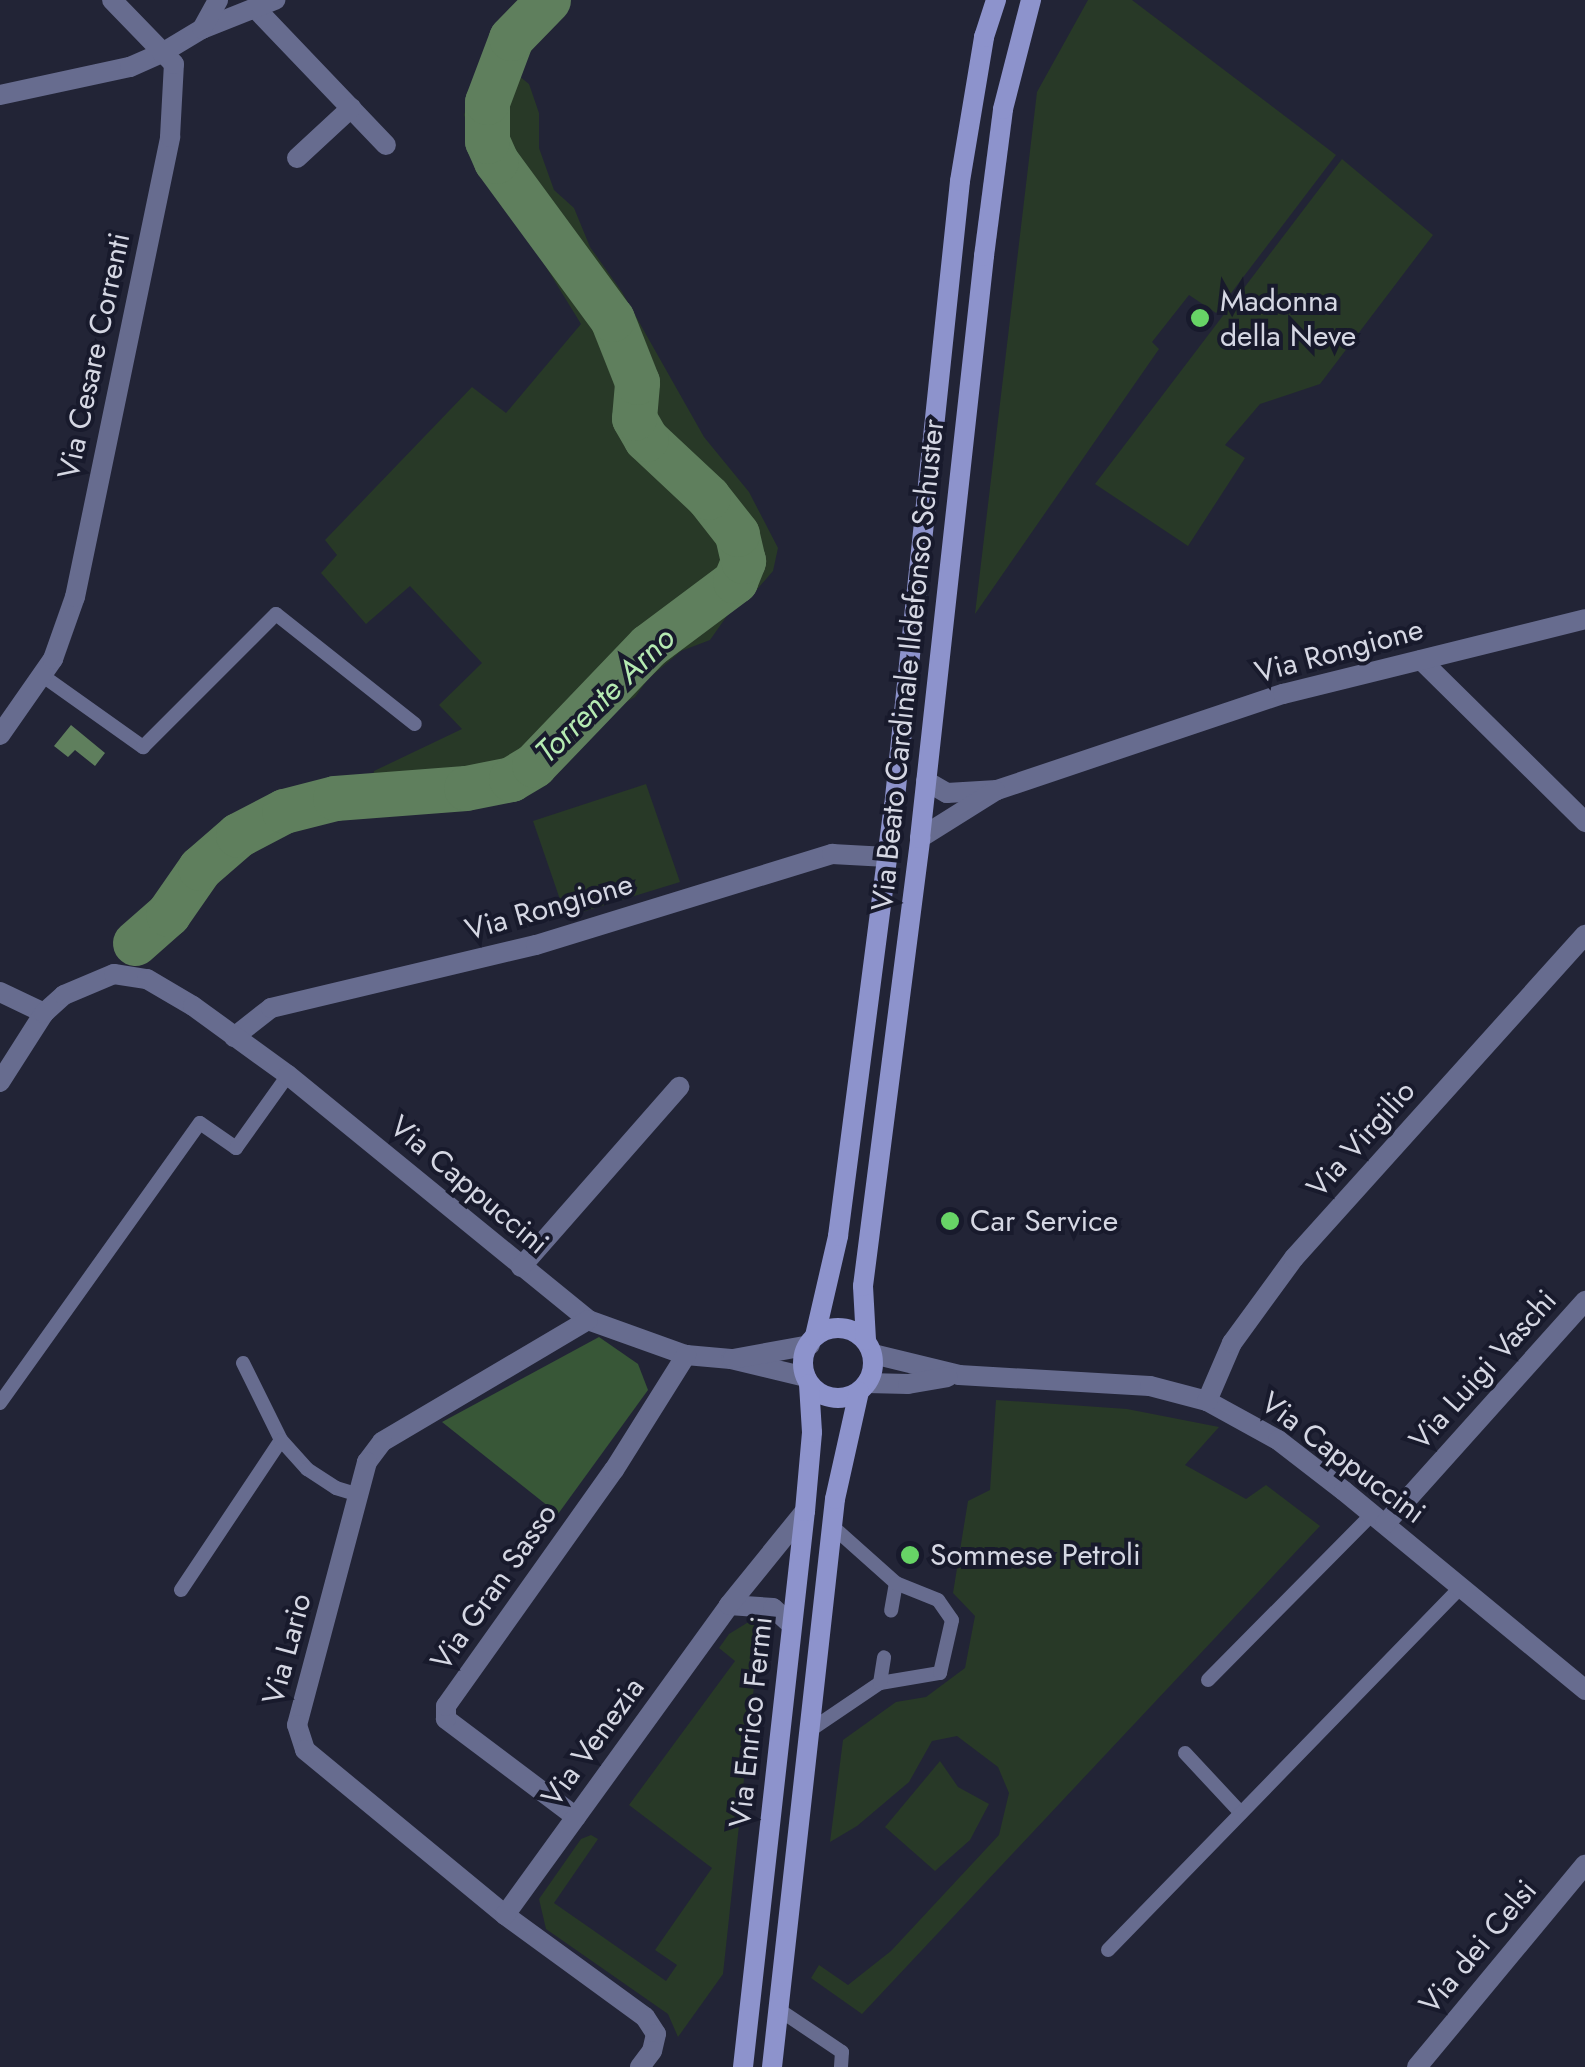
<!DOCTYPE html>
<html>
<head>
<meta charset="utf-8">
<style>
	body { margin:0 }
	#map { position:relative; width:1585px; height:2067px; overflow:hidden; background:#222436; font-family:Jost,sans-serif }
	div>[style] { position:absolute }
	.green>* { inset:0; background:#283927 }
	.forest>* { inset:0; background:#385737 }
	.water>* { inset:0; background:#5f7f5d }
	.river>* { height:45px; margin:-22.5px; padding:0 22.5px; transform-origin:22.5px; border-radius:22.5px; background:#5f7f5d }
	.lane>* { height:14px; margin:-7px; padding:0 7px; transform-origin:7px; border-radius:7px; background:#676c8f }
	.street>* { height:20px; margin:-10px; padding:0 10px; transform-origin:10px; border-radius:10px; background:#676c8f }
	.secondary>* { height:20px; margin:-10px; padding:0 10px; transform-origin:10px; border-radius:10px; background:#8d93cc }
	.secondary>.ring { margin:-10px; padding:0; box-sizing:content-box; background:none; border:20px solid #8d93cc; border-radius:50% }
	.dots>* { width:28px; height:28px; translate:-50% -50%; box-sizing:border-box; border:5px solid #181a2c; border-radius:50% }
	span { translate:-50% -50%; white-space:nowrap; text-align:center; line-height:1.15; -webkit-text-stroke:8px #181a2c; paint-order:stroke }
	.poi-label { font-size:30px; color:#d5d7e3 }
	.left { translate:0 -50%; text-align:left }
	.street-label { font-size:30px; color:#d5d7e3 }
	.water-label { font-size:32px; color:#b5eab2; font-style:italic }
</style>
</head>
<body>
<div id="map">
	<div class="green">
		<div style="clip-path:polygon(1088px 0,1132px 0,1336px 155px,1216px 313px,1189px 295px,1152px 342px,1159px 349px,975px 614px,1037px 92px)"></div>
		<div style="clip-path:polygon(514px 72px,529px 84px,539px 113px,539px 148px,554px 190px,574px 208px,590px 247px,622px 292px,704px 437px,749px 492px,778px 548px,773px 571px,753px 594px,736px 603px,710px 640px,681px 651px,648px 679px,635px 697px,604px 715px,527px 790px,430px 800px,396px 815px,364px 812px,374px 771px,462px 729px,439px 705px,482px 663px,410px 586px,366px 624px,321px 573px,337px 555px,325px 540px,472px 387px,506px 413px,581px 324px,489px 174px,464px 115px,478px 73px)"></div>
		<div style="clip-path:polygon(1342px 159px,1433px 235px,1320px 384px,1260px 404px,1225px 445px,1245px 458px,1188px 546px,1095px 484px)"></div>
		<div style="clip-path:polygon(646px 784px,680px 882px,566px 917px,533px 821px)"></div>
		<div style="clip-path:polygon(996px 1400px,1127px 1409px,1219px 1427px,1185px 1465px,1246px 1499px,1266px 1485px,1320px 1526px,862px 2014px,811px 1978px,819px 1965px,848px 1985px,891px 1951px,999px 1835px,1009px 1793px,998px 1767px,957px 1736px,932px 1741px,909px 1782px,857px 1826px,830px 1842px,843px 1740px,896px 1702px,926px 1697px,965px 1668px,975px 1616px,953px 1593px,968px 1501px,990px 1490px)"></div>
		<div style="clip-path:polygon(755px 1618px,761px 1621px,723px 1974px,678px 2037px,668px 2014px,546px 1929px,539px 1899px,581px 1839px,591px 1835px,598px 1839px,554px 1903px,666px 1981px,677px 1965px,655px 1950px,712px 1868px,629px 1805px,735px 1661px,719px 1648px,729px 1634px)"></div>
		<div style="clip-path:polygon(940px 1761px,958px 1787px,989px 1804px,970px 1840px,935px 1871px,885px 1827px)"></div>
	</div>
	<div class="forest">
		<div style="clip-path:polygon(599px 1337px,638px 1364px,648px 1390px,558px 1514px,442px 1422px)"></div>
	</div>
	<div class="water">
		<div style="clip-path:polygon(71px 725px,105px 753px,95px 766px,75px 750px,68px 757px,54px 746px)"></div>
	</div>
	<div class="river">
		<div style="left:135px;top:943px;width:44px;rotate:-41.3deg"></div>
		<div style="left:168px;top:914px;width:56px;rotate:-55.2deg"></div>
		<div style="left:200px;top:868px;width:50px;rotate:-41deg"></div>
		<div style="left:238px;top:835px;width:52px;rotate:-27.6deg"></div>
		<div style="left:284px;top:811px;width:53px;rotate:-14.3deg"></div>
		<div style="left:335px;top:798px;width:131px;rotate:-4.4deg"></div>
		<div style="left:466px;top:788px;width:46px;rotate:-11.3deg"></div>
		<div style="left:511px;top:779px;width:27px;rotate:-31deg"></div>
		<div style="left:534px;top:765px;width:165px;rotate:-46.2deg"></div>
		<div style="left:648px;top:646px;width:109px;rotate:-36.8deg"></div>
		<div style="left:735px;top:581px;width:22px;rotate:-68deg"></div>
		<div style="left:743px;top:561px;width:28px;rotate:-103deg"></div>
		<div style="left:737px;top:534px;width:47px;rotate:-128.1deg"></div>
		<div style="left:708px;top:497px;width:85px;rotate:-136.9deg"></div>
		<div style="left:646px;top:439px;width:24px;rotate:-120deg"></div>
		<div style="left:634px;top:418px;width:36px;rotate:-85deg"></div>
		<div style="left:637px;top:382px;width:68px;rotate:-111.6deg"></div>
		<div style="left:612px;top:319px;width:196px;rotate:-126.3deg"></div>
		<div style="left:496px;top:161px;width:22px;rotate:-114deg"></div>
		<div style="left:487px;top:141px;width:39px;rotate:-90deg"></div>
		<div style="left:487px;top:102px;width:68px;rotate:-69.4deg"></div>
		<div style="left:511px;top:38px;width:53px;rotate:-45.8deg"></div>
	</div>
	<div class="lane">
		<div style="left:43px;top:676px;width:123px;rotate:35.4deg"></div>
		<div style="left:143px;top:747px;width:188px;rotate:-45deg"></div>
		<div style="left:276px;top:614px;width:177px;rotate:38.4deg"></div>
		<div style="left:243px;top:1363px;width:86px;rotate:63.7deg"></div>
		<div style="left:0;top:1403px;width:344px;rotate:-54.5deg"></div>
		<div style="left:200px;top:1123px;width:44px;rotate:34.8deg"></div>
		<div style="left:236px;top:1148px;width:90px;rotate:-54.5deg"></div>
		<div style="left:832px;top:1526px;width:86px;rotate:41.7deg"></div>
		<div style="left:896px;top:1583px;width:28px;rotate:100deg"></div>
		<div style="left:181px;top:1590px;width:180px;rotate:-56.3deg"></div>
		<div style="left:281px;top:1440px;width:39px;rotate:48deg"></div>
		<div style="left:307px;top:1469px;width:35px;rotate:33deg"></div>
		<div style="left:336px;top:1488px;width:24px;rotate:17deg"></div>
		<div style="left:1208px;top:1680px;width:233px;rotate:-45.3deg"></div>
		<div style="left:880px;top:1683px;width:61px;rotate:-9.5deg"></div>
		<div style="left:940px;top:1673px;width:54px;rotate:-77.2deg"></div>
		<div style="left:952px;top:1620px;width:24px;rotate:-125deg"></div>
		<div style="left:938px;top:1600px;width:45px;rotate:-158deg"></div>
		<div style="left:809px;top:1731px;width:86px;rotate:-34.1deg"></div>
		<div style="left:880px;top:1683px;width:26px;rotate:-81deg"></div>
		<div style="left:1185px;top:1753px;width:82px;rotate:47deg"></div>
		<div style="left:1108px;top:1950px;width:505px;rotate:-45.8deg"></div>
		<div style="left:778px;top:2009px;width:77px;rotate:33.9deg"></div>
		<div style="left:842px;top:2052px;width:15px;rotate:94deg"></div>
	</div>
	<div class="street">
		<div style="left:256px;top:9px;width:188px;rotate:46.3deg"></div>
		<div style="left:202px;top:29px;width:79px;rotate:-21.7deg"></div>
		<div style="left:0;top:95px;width:133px;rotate:-12.2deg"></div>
		<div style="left:130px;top:67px;width:35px;rotate:-24deg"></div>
		<div style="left:162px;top:53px;width:47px;rotate:-31deg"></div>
		<div style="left:202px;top:29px;width:33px;rotate:-61deg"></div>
		<div style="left:297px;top:158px;width:74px;rotate:-42.8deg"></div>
		<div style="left:1421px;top:660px;width:231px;rotate:44.6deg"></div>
		<div style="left:0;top:735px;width:93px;rotate:-55.1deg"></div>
		<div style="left:53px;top:659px;width:66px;rotate:-70.5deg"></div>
		<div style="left:75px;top:597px;width:470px;rotate:-78.3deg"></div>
		<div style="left:170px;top:137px;width:73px;rotate:-86.9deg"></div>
		<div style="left:174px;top:64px;width:89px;rotate:-134.1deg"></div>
		<div style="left:926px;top:781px;width:24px;rotate:30deg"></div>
		<div style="left:947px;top:793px;width:50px;rotate:-3.4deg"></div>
		<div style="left:997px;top:790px;width:302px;rotate:-18.6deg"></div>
		<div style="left:1283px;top:694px;width:311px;rotate:-13.9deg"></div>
		<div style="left:920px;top:838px;width:89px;rotate:-32.1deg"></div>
		<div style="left:0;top:992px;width:49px;rotate:25.5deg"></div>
		<div style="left:234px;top:1037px;width:47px;rotate:-38.1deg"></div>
		<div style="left:271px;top:1008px;width:272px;rotate:-13.4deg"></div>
		<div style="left:536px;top:945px;width:310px;rotate:-17.1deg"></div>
		<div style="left:832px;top:854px;width:55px;rotate:3.1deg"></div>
		<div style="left:0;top:1082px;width:82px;rotate:-57.5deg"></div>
		<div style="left:44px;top:1013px;width:27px;rotate:-42deg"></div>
		<div style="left:64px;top:995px;width:54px;rotate:-22.8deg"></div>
		<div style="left:114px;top:974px;width:33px;rotate:9deg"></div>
		<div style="left:147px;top:979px;width:53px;rotate:30.4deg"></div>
		<div style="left:193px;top:1006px;width:117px;rotate:36deg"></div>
		<div style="left:288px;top:1075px;width:387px;rotate:39.2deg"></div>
		<div style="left:588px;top:1320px;width:104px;rotate:19.7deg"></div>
		<div style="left:686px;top:1355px;width:45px;rotate:5.1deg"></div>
		<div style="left:731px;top:1359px;width:77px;rotate:13.5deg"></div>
		<div style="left:521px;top:1267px;width:240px;rotate:-48.7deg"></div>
		<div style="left:588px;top:1320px;width:239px;rotate:149.4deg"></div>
		<div style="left:382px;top:1442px;width:25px;rotate:127deg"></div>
		<div style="left:367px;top:1462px;width:272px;rotate:104.9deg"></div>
		<div style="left:297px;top:1725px;width:26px;rotate:72deg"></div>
		<div style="left:305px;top:1750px;width:259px;rotate:39.5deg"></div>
		<div style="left:505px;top:1915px;width:173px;rotate:36.1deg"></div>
		<div style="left:645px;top:2017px;width:20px;rotate:57deg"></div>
		<div style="left:656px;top:2034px;width:17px;rotate:103deg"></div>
		<div style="left:652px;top:2051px;width:20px;rotate:127deg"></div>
		<div style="left:873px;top:1354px;width:89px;rotate:13.7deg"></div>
		<div style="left:959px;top:1375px;width:191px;rotate:3.3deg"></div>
		<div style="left:1150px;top:1386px;width:59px;rotate:14.7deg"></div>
		<div style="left:1207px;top:1401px;width:81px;rotate:28.8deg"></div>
		<div style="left:1278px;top:1440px;width:83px;rotate:37.7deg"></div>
		<div style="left:1344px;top:1491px;width:313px;rotate:39.5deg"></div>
		<div style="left:733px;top:1359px;width:78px;rotate:-10.3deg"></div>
		<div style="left:867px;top:1383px;width:41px;rotate:1.4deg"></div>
		<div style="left:908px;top:1384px;width:40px;rotate:-10deg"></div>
		<div style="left:1207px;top:1401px;width:63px;rotate:-66.7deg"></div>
		<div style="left:1232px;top:1343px;width:105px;rotate:-53.9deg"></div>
		<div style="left:1294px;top:1258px;width:435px;rotate:-48deg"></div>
		<div style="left:1385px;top:1524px;width:300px;rotate:-48.1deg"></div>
		<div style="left:729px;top:1605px;width:44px;rotate:3.9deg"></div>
		<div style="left:773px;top:1608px;width:24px;rotate:42deg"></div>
		<div style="left:576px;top:1817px;width:163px;rotate:-143deg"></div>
		<div style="left:446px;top:1719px;width:13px;rotate:-90deg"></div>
		<div style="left:446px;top:1706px;width:290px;rotate:-54.6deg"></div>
		<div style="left:614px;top:1470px;width:136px;rotate:-57.9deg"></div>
		<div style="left:505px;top:1915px;width:382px;rotate:-54.1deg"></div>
		<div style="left:729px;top:1605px;width:121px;rotate:-51deg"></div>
		<div style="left:1417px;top:2067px;width:263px;rotate:-50.3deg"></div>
	</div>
	<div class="secondary">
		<div class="ring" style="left:803px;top:1328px;width:50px;height:50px"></div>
		<div style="left:815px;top:1336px;width:103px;rotate:-77deg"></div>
		<div style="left:838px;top:1236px;width:433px;rotate:-82.6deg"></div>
		<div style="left:894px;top:807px;width:629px;rotate:-83.98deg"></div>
		<div style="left:960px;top:181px;width:146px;rotate:-80.5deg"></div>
		<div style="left:984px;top:37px;width:39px;rotate:-72deg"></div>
		<div style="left:866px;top:1340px;width:54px;rotate:-93.2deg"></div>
		<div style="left:863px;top:1286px;width:452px;rotate:-82.7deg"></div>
		<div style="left:920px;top:838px;width:586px;rotate:-83.72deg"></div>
		<div style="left:984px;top:256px;width:148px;rotate:-82.6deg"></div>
		<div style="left:1003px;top:109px;width:113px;rotate:-75.6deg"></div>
		<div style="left:743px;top:2067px;width:559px;rotate:-83.64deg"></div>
		<div style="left:805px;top:1511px;width:79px;rotate:-84.9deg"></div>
		<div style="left:812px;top:1432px;width:48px;rotate:-93.6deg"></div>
		<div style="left:772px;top:2067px;width:571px;rotate:-83.67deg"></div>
		<div style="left:835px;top:1499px;width:110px;rotate:-77.4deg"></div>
	</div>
	<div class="dots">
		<div style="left:1200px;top:318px;background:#67d466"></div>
		<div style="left:950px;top:1221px;background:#67d466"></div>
		<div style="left:910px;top:1555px;background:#67d466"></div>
	</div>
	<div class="poi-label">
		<span class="left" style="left:1220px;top:318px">Madonna<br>della Neve</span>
		<span class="left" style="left:970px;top:1221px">Car Service</span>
		<span class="left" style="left:930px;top:1555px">Sommese Petroli</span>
	</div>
	<div class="street-label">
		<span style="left:94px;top:356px;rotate:-78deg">Via Cesare Correnti</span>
		<span style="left:1339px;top:651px;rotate:-15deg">Via Rongione</span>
		<span style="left:908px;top:665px;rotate:-84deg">Via Beato Cardinale Ildefonso Schuster</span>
		<span style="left:549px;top:907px;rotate:-16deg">Via Rongione</span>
		<span style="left:1361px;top:1139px;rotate:-48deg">Via Virgilio</span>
		<span style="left:469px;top:1185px;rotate:40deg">Via Cappuccini</span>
		<span style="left:1483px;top:1370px;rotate:-48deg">Via Luigi Vaschi</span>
		<span style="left:1343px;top:1458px;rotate:37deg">Via Cappuccini</span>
		<span style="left:494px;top:1587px;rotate:-55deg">Via Gran Sasso</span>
		<span style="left:287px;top:1649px;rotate:-75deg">Via Lario</span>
		<span style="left:751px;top:1722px;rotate:-84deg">Via Enrico Fermi</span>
		<span style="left:593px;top:1742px;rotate:-54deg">Via Venezia</span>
		<span style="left:1478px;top:1947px;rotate:-50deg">Via dei Celsi</span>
	</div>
	<div class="water-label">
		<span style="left:605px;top:695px;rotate:-44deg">Torrente Arno</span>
	</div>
</div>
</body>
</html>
